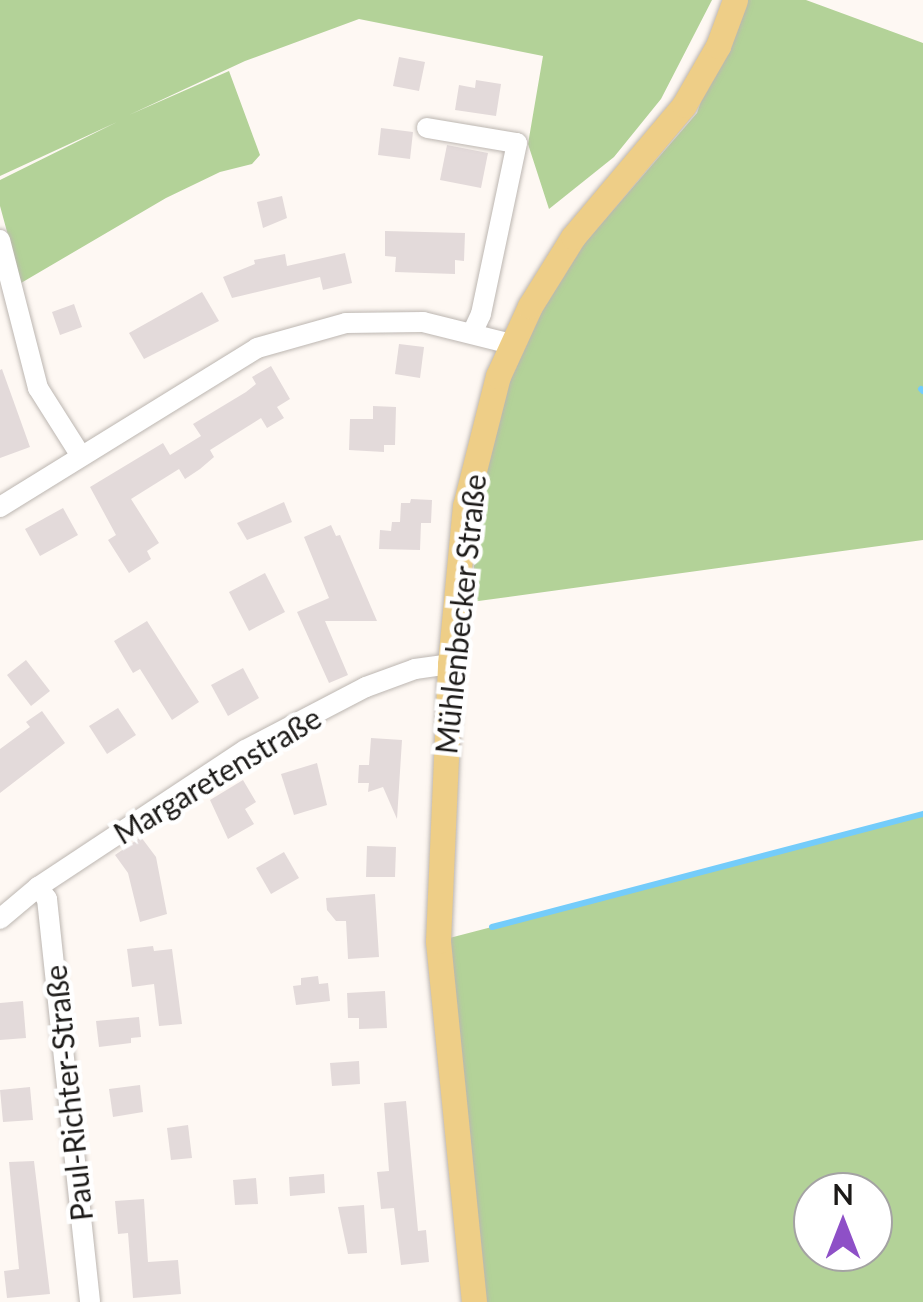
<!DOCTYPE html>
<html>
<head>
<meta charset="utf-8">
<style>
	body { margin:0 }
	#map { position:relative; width:923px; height:1302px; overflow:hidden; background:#fef8f3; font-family:Lato,sans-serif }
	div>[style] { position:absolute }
	.green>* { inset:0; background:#b3d298 }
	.stream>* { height:6px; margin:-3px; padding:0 3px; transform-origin:3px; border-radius:3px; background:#74ccfa }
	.building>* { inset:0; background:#e3dada }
	.roads { filter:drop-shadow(0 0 2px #bcb6b1) drop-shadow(0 0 2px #bcb6b1) }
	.minor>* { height:20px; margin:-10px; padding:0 10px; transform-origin:10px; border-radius:10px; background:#fff }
	.major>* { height:25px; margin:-12.5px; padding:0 12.5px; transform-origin:12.5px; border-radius:12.5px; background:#eece87 }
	span { translate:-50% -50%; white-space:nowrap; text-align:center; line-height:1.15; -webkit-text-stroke:9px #fff; paint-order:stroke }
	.street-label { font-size:30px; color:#1c1a18 }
	.north { position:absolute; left:793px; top:1172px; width:100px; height:100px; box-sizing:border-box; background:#fff; border:2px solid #a4a3a3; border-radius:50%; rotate:0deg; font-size:28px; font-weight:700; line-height:40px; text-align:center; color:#1c1a18 }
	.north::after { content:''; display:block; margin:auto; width:35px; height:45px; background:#8e50c7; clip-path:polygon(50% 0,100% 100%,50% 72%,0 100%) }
</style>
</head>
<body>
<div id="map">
	<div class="green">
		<div style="clip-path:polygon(0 0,712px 0,661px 99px,614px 157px,549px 209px,528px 144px,543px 56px,359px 19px,245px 61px,129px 115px,229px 71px,260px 155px,252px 164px,220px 172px,166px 198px,21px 283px,0 206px,0 180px,117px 122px,0 176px)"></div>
		<div style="clip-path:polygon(736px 0,806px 0,923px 43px,923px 540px,471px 602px,479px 508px,476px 455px,511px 344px,583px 245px,697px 113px)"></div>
		<div style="clip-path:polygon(evenodd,923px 814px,923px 1302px,474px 1302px,438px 941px,923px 814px,813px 1192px,873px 1192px,873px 1252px,813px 1252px,813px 1192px)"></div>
	</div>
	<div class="stream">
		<div style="left:921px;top:389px;width:3px;rotate:45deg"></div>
		<div style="left:492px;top:927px;width:446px;rotate:-14.7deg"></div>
	</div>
	<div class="building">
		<div style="clip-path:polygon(399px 57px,425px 62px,419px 91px,393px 86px)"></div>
		<div style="clip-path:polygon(476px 80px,501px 84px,496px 116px,455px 110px,459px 85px,475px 88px)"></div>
		<div style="clip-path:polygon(381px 128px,413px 132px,410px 159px,378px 155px)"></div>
		<div style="clip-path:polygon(447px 145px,488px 153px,481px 188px,440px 180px)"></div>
		<div style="clip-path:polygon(282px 196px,287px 218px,263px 228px,257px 202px)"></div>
		<div style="clip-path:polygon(385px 231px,465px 233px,464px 261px,455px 260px,455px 274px,395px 272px,396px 257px,385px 256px)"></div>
		<div style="clip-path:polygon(345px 253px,352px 283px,323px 290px,320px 277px,232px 298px,223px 277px,255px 264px,254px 260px,285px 254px,287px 266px)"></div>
		<div style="clip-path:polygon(202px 292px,219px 321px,144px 359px,129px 333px)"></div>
		<div style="clip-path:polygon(74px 304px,82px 327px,60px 335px,52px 312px)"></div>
		<div style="clip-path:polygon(399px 344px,424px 347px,420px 378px,395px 374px)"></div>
		<div style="clip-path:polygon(271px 366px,290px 399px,277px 407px,284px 418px,267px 428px,261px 418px,210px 450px,214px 457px,200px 469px,185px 479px,179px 469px,131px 499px,159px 543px,147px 551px,151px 559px,129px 573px,108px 540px,116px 535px,90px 487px,163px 443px,170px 455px,201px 436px,193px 424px,246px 392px,256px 384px,252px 377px)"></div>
		<div style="clip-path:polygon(2px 369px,30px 447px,0 458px,0 370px)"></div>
		<div style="clip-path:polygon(373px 406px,396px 407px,395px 445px,384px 445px,384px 452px,349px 450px,350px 419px,373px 419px)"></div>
		<div style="clip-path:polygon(411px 499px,432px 500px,431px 523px,421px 523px,420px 550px,379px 549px,380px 530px,391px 531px,392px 522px,400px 522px,401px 503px,410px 503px)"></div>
		<div style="clip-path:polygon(284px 502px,292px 522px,247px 540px,237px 523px)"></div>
		<div style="clip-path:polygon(63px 508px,78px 535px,40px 556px,25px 529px)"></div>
		<div style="clip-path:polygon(331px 525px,336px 536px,340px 535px,377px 621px,325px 621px,348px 675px,329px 683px,297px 612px,329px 598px,304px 537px)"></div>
		<div style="clip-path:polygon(265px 573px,285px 612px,249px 631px,229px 592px)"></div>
		<div style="clip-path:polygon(147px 621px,199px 702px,172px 720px,140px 669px,133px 673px,114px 641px)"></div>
		<div style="clip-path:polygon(26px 660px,50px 691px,31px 706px,7px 675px)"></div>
		<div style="clip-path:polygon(243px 668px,259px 698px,228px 716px,211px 685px)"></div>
		<div style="clip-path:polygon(118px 708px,136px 735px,107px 754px,89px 726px)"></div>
		<div style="clip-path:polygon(42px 711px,65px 743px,0 793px,0 749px,30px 727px,26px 722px)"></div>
		<div style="clip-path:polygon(371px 738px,402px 740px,397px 819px,383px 787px,368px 792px,369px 783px,358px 783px,359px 765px,369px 765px)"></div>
		<div style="clip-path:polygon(317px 763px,327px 805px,294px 815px,281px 774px)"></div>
		<div style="clip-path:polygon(243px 780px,256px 802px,245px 809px,254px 824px,228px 839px,210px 800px)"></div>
		<div style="clip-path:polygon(141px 837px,156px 857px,167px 914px,140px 922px,128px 873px,115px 855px)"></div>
		<div style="clip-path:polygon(367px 846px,396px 847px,395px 877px,366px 877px)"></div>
		<div style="clip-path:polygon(284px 852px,299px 878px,271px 894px,256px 868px)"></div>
		<div style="clip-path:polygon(375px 894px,379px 957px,348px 959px,346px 921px,336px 921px,327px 910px,326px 898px)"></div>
		<div style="clip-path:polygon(153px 946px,154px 951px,172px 949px,182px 1024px,159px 1026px,154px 984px,132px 987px,127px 949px)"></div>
		<div style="clip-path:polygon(318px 976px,319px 984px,328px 983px,330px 1001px,296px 1005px,293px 986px,301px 985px,301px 978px)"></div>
		<div style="clip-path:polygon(385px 991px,387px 1028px,359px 1029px,359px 1018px,348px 1018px,347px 993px)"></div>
		<div style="clip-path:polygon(23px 1001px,26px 1038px,0 1040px,0 1003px)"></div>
		<div style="clip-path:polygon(139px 1017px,141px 1037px,131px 1038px,131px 1043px,99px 1047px,96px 1021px)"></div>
		<div style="clip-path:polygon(359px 1061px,360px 1084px,332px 1086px,330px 1063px)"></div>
		<div style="clip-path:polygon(140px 1085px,143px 1112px,113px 1117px,109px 1089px)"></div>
		<div style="clip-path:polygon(30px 1087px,33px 1120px,3px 1122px,0 1090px)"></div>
		<div style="clip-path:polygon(406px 1101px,418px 1231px,426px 1230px,429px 1262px,401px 1265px,394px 1208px,381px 1209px,377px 1172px,389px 1171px,384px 1103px)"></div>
		<div style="clip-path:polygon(188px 1125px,192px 1158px,171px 1160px,167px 1128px)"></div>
		<div style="clip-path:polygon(34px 1161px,50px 1294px,7px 1298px,4px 1271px,19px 1269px,9px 1162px)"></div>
		<div style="clip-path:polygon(324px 1174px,325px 1193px,290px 1196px,289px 1177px)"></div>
		<div style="clip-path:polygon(256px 1178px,258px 1204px,235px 1205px,233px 1180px)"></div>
		<div style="clip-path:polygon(144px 1199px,148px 1262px,178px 1260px,181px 1294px,133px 1298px,128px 1233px,118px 1234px,115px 1201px)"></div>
		<div style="clip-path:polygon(364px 1205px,367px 1253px,348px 1254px,338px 1207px)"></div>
	</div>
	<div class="roads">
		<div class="minor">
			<div style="left:427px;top:128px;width:91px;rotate:9.5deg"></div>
			<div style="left:517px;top:143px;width:175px;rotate:101.9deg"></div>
			<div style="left:481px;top:314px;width:19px;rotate:115deg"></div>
			<div style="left:0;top:240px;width:153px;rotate:75.6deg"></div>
			<div style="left:38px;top:388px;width:80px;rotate:57.7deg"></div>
			<div style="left:0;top:507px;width:302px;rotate:-31.7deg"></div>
			<div style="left:257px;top:348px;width:92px;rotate:-15.7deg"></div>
			<div style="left:346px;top:323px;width:77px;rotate:-0.7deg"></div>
			<div style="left:423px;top:322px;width:91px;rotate:14deg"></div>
			<div style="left:38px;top:887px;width:15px;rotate:53deg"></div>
			<div style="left:47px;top:899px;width:405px;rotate:83.9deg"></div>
			<div style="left:0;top:919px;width:50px;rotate:-40.1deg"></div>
			<div style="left:38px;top:887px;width:248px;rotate:-33.5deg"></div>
			<div style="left:245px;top:750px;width:136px;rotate:-27.5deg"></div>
			<div style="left:366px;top:687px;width:52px;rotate:-20.2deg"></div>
			<div style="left:415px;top:669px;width:35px;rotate:-8deg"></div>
		</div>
		<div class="major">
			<div style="left:474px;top:1302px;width:363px;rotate:-95.7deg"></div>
			<div style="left:438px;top:941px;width:277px;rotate:-87.5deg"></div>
			<div style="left:450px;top:664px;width:159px;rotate:-84.6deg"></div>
			<div style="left:465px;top:506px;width:134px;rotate:-75.8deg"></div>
			<div style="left:498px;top:376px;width:77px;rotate:-65.4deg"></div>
			<div style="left:530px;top:306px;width:81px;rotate:-58.1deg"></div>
			<div style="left:573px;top:237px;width:172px;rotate:-49.9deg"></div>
			<div style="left:684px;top:105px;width:68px;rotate:-60deg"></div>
			<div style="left:718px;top:46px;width:49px;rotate:-69.7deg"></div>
		</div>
	</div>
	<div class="street-label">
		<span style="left:460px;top:614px;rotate:-84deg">Mühlenbecker Straße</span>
		<span style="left:217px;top:775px;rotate:-31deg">Margaretenstraße</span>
		<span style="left:68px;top:1093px;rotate:-96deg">Paul-Richter-Straße</span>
	</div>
	<div class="north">N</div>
</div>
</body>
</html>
